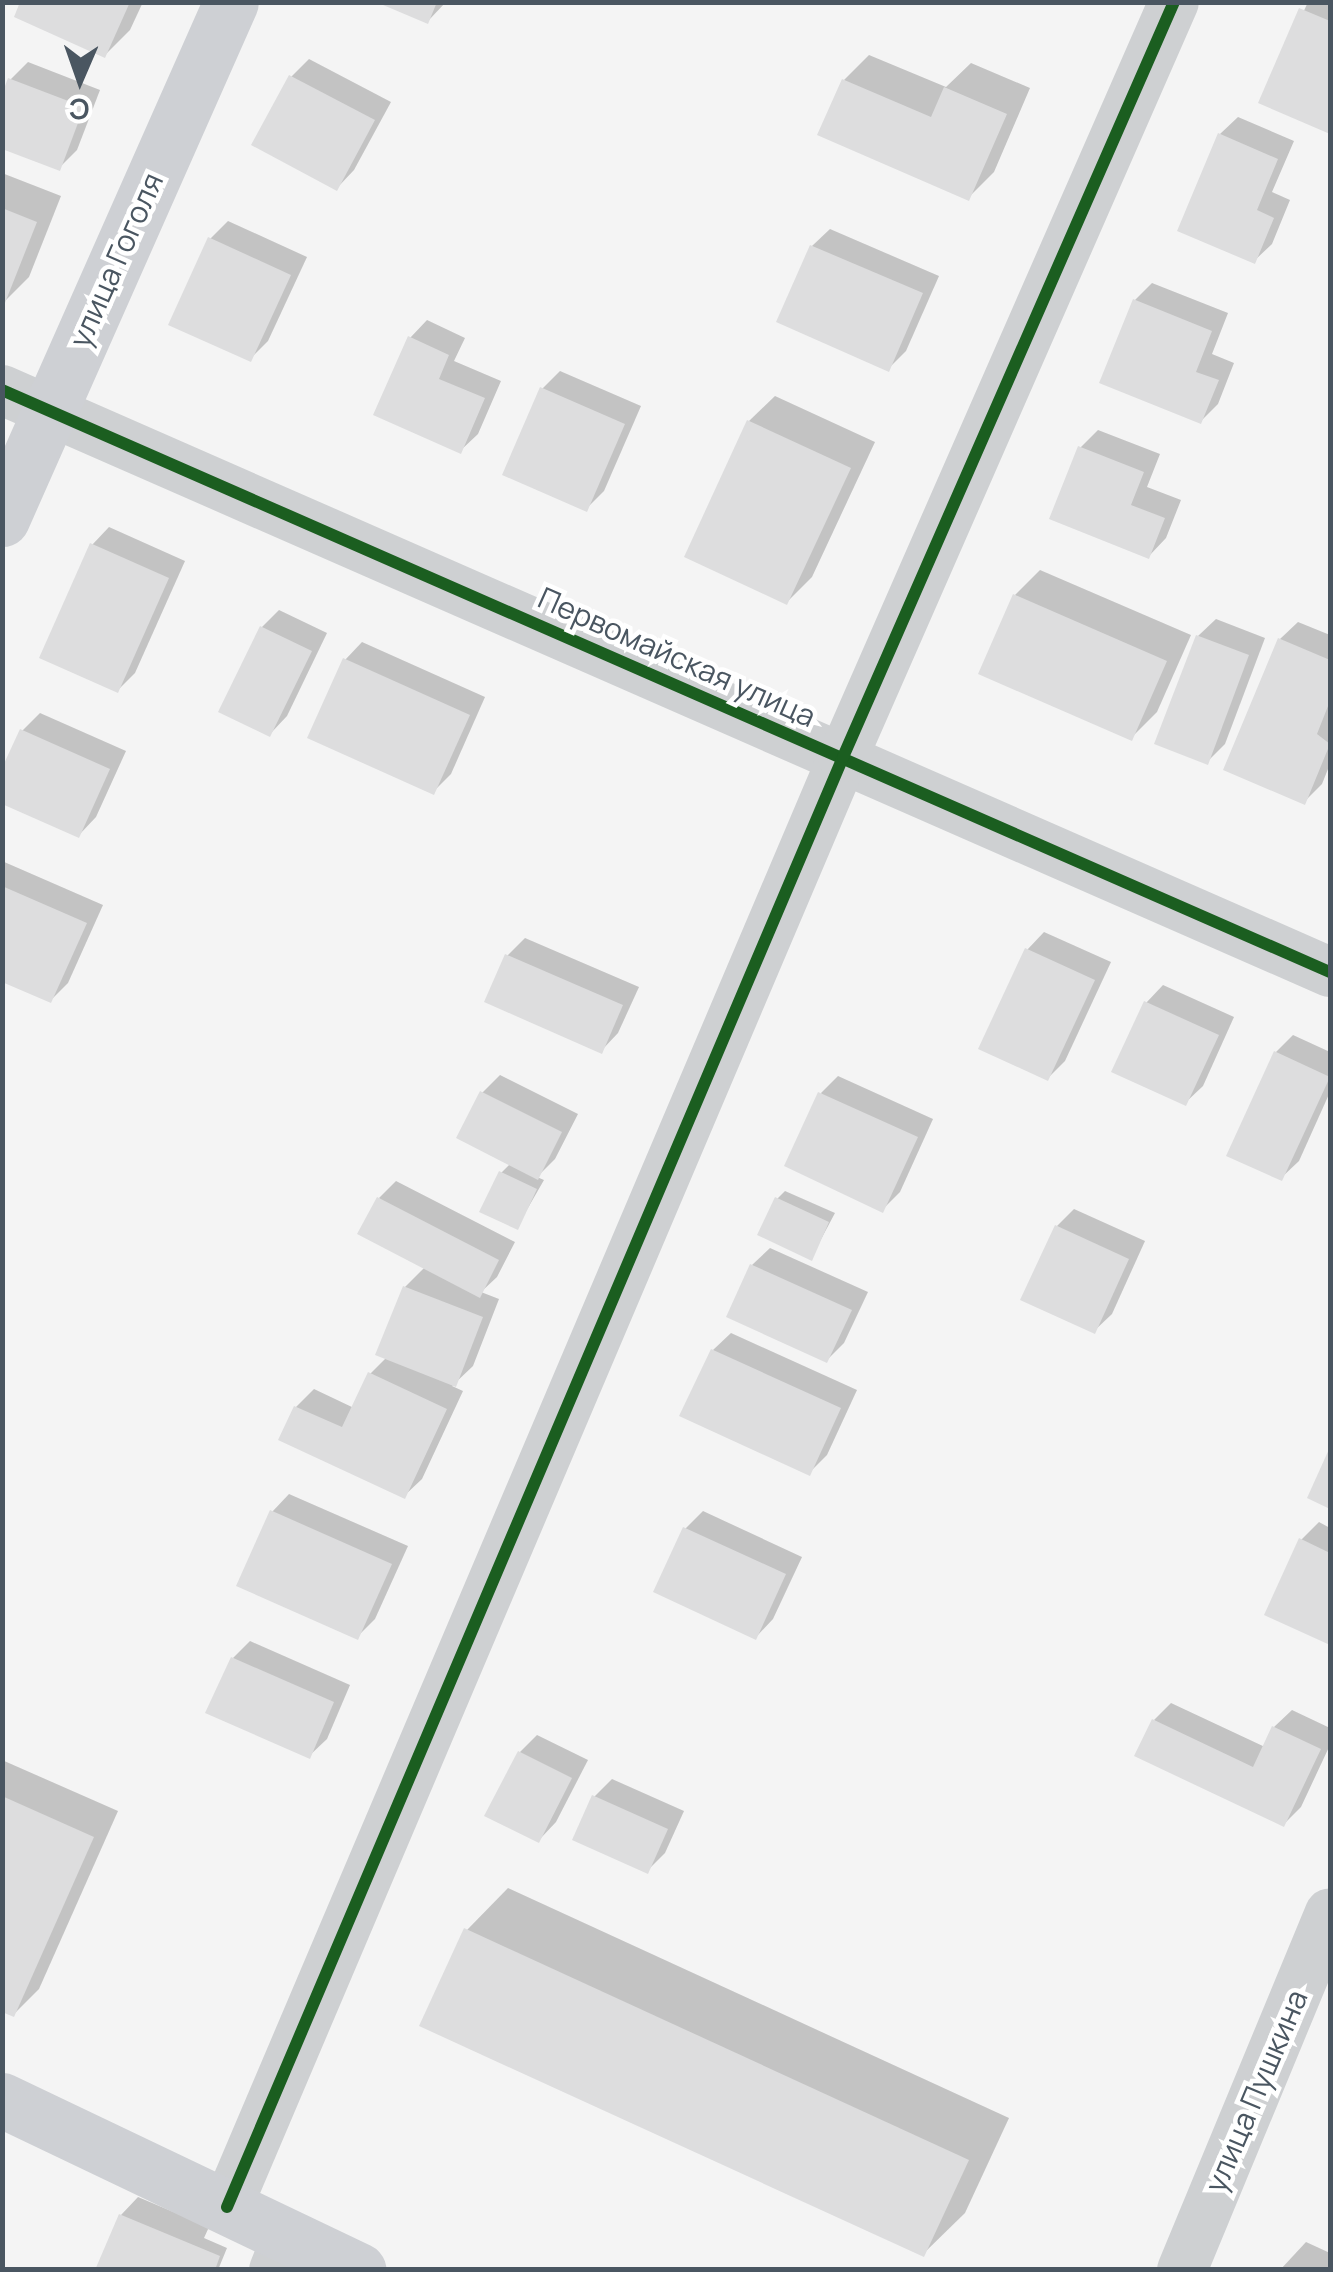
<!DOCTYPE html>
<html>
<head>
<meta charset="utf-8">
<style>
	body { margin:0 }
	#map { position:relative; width:1333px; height:2272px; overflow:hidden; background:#f4f4f4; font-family:Manrope,sans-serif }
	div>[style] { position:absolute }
	.shadow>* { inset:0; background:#0003 }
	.building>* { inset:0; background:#ddddde }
	.street>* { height:50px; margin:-25px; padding:0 25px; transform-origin:25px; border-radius:25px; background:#ced0d2 }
	.secondary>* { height:55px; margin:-27.5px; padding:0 27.5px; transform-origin:27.5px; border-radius:27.5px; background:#ced0d4 }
	.cycleway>* { height:12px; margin:-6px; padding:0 6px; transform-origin:6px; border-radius:6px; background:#1b5e20 }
	span { translate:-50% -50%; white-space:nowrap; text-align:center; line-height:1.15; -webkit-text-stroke:9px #fff; paint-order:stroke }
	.street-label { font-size:30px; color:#4a5661 }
	.frame { position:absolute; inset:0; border:5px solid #4a5661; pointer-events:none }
	.north { position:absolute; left:30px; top:30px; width:100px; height:100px; -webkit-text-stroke:8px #fff; paint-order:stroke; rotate:182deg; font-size:28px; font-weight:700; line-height:40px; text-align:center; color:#4a5661 }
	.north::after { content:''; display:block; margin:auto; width:35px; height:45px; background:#4a5661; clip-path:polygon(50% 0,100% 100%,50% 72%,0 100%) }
</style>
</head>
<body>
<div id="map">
	<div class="shadow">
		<div style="clip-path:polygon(23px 2px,143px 2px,130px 30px,105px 55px)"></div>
		<div style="clip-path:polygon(383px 2px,446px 2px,428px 21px)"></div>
		<div style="clip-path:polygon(1308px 2px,1330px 2px,1330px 132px,1262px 102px)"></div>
		<div style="clip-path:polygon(869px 55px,946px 87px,971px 63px,1030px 88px,994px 172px,968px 198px,844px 80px)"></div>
		<div style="clip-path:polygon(309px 59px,391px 102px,354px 170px,337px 188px,291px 77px)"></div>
		<div style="clip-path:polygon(28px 62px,100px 90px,77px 150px,59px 168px,10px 80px)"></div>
		<div style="clip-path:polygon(1238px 117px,1294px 141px,1272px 192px,1290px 200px,1272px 244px,1254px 261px,1220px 134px)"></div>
		<div style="clip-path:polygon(2px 173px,61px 196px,29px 277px,3px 303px)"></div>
		<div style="clip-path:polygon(228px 221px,307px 257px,268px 341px,250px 359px,210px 239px)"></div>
		<div style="clip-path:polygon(830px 229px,939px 276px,906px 351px,888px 369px,812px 246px)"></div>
		<div style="clip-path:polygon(1152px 283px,1228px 313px,1212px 354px,1234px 363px,1218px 404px,1201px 421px,1135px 300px)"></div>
		<div style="clip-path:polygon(427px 320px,465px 338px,454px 361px,501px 381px,478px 434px,460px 451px,410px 338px)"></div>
		<div style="clip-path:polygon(560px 371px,641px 406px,604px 491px,586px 509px,542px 389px)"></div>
		<div style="clip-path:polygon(775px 396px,875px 442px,812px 577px,787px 602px,749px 421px)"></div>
		<div style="clip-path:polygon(1098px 430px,1160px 454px,1147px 487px,1181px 500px,1166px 538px,1149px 556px,1080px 448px)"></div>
		<div style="clip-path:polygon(109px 527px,185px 561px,135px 673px,118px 690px,92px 545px)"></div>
		<div style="clip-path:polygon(1040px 570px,1191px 635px,1157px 712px,1131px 738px,1015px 595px)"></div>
		<div style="clip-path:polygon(279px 610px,327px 633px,287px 716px,270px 734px,262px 627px)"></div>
		<div style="clip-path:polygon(1216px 619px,1265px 638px,1225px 744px,1207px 762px,1198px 636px)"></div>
		<div style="clip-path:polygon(1298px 622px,1330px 635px,1330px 764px,1322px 784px,1304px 802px,1280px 639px)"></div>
		<div style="clip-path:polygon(362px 642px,485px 697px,451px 774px,433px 792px,345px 660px)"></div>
		<div style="clip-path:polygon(40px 713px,126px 751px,96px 817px,79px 835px,22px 731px)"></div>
		<div style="clip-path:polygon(2px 861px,103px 905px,68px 983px,51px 1000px,2px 979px)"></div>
		<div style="clip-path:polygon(1044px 932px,1111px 962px,1065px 1061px,1048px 1078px,1027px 950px)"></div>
		<div style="clip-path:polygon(525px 938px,639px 987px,618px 1033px,601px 1051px,507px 956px)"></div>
		<div style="clip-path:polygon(1163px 985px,1234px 1017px,1203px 1086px,1185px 1103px,1146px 1003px)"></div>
		<div style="clip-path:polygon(1293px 1035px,1330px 1052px,1330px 1092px,1299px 1161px,1281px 1178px,1276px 1052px)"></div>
		<div style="clip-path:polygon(500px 1075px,578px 1114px,555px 1159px,537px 1177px,544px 1180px,517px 1227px,501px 1173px,511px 1163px,482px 1093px)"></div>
		<div style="clip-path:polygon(838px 1076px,933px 1119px,900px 1192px,882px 1210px,821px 1093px)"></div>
		<div style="clip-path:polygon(396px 1181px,515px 1242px,497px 1277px,481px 1292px,499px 1299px,473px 1366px,452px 1386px,463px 1391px,422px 1479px,404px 1496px,281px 1439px,296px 1407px,314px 1389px,354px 1408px,370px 1374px,387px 1357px,405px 1287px,425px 1267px,379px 1198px)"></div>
		<div style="clip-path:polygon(785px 1191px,835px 1213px,811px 1258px,777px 1199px)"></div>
		<div style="clip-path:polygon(1074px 1209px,1145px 1241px,1112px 1314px,1094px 1331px,1057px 1226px)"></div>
		<div style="clip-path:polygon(770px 1248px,868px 1292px,844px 1343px,827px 1360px,752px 1265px)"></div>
		<div style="clip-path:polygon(731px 1333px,857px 1390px,827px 1455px,809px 1473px,713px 1350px)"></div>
		<div style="clip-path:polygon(289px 1494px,408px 1546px,375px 1619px,357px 1637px,272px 1512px)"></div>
		<div style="clip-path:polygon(703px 1511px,802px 1557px,773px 1619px,756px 1637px,685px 1529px)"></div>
		<div style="clip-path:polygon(1319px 1522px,1330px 1528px,1330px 1643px,1267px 1614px,1301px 1540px)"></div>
		<div style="clip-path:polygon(250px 1641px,350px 1685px,327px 1739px,309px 1756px,233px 1658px)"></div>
		<div style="clip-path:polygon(1171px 1703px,1265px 1747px,1274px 1727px,1292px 1710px,1330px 1728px,1330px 1745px,1301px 1807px,1284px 1824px,1154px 1720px)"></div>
		<div style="clip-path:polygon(537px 1735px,588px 1760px,556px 1822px,539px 1840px,520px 1752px)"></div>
		<div style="clip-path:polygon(2px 1760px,118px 1811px,39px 1989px,14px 2014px,2px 2009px)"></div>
		<div style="clip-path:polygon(612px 1779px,684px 1811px,665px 1853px,647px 1871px,594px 1797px)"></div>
		<div style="clip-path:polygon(508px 1888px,1009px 2118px,965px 2213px,923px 2254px,467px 1930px)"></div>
		<div style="clip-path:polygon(138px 2197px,209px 2227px,204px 2238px,227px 2248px,218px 2270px,97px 2270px,121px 2215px)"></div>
		<div style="clip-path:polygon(1306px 2242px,1330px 2253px,1330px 2270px,1280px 2270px)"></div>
	</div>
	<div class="building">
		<div style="clip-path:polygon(20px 2px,130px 2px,105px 58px,14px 17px)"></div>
		<div style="clip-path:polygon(376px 2px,437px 2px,428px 24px)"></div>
		<div style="clip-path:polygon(1299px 8px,1330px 21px,1330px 134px,1258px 103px)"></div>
		<div style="clip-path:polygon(289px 75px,375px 120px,337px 191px,251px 145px)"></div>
		<div style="clip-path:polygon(8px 78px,84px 107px,60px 171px,2px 149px,2px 94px)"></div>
		<div style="clip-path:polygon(842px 79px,931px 117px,944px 87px,1007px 114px,969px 201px,817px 135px)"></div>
		<div style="clip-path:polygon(1218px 133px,1278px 159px,1257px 210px,1274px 218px,1255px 264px,1177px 231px)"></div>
		<div style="clip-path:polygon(2px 208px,37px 222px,3px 308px,2px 308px)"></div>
		<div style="clip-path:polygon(208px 237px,291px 275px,251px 362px,168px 325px)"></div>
		<div style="clip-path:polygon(810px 245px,923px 293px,889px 372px,776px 322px)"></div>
		<div style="clip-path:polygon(1133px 299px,1212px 331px,1196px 372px,1219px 380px,1201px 424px,1099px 383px)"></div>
		<div style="clip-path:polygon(408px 336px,449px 355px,439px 379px,485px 398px,461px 454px,373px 415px)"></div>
		<div style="clip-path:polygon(540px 387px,625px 424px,587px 512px,502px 475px)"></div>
		<div style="clip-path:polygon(747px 420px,851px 468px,787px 605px,684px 557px)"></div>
		<div style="clip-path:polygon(1078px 446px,1144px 472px,1131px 505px,1165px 518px,1149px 559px,1049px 519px)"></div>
		<div style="clip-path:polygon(90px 543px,169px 578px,118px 693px,39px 658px)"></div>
		<div style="clip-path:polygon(1013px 594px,1167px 661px,1132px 741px,978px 674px)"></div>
		<div style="clip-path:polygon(260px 626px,312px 651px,270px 737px,218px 712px)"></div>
		<div style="clip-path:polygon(1196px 635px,1249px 655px,1208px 765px,1154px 744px)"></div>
		<div style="clip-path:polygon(1278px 638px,1330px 660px,1330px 701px,1317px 734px,1330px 744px,1305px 805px,1223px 770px)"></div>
		<div style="clip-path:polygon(343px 658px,470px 715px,434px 795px,307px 738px)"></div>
		<div style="clip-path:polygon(20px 729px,110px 769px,79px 838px,2px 804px,2px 768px)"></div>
		<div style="clip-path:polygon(2px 886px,87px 923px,51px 1003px,2px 982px)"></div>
		<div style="clip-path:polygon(1025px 948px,1095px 980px,1048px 1081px,978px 1049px)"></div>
		<div style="clip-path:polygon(505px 954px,623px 1005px,602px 1054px,484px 1002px)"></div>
		<div style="clip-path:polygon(1144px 1001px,1219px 1035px,1186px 1106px,1111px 1072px)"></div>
		<div style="clip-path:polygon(1274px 1051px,1330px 1077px,1282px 1181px,1226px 1156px)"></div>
		<div style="clip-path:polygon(480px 1091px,562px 1132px,538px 1180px,456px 1138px)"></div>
		<div style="clip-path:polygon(818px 1092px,918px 1137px,883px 1213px,784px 1166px)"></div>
		<div style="clip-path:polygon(499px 1171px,537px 1189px,518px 1230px,479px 1212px)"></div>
		<div style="clip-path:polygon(377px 1197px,499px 1260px,480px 1298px,357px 1234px)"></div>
		<div style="clip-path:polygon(775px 1197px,829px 1222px,812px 1261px,757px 1235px)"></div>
		<div style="clip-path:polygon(1055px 1225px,1129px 1259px,1095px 1334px,1020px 1300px)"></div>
		<div style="clip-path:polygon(750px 1264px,852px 1310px,827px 1363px,726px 1317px)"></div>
		<div style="clip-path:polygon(403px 1286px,483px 1317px,456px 1387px,375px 1355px)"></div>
		<div style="clip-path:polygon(711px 1349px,841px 1408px,810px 1476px,679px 1416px)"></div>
		<div style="clip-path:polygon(368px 1372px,447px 1409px,405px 1499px,278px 1440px,294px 1406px,342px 1427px)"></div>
		<div style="clip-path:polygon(1330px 1447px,1330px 1509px,1307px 1498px)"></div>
		<div style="clip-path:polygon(270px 1510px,392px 1564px,358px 1640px,236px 1586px)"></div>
		<div style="clip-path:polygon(683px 1527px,786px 1574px,756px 1640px,653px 1592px)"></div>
		<div style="clip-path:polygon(1299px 1538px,1330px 1553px,1330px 1645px,1264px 1615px)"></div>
		<div style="clip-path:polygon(231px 1657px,334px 1702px,310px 1759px,205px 1713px)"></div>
		<div style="clip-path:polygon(1152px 1719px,1253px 1767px,1272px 1726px,1321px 1749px,1284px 1827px,1134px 1756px)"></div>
		<div style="clip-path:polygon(518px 1751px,572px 1778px,539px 1843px,484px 1816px)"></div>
		<div style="clip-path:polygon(592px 1795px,668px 1829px,648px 1874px,572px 1840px)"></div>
		<div style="clip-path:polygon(2px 1796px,94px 1837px,14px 2017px,2px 2012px)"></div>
		<div style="clip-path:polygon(464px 1928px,969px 2160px,924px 2257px,419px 2026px)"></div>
		<div style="clip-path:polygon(119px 2214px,220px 2256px,215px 2270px,95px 2270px)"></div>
	</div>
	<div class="street">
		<div style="left:2px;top:390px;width:1450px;rotate:23.67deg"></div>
		<div style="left:227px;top:2207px;width:1575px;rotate:-66.98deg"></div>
		<div style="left:843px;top:757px;width:824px;rotate:-66.33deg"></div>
		<div style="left:274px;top:2270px;width:37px;rotate:-68deg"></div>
		<div style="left:1182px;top:2270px;width:386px;rotate:-67.5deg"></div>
	</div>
	<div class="secondary">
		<div style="left:2px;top:519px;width:565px;rotate:-66.11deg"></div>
		<div style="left:2px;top:2100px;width:395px;rotate:25.5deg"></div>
	</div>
	<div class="cycleway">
		<div style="left:2px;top:390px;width:1450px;rotate:23.67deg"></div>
		<div style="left:227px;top:2207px;width:1575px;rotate:-66.98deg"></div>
		<div style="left:843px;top:757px;width:824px;rotate:-66.33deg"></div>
	</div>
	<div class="street-label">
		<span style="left:116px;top:260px;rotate:-66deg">улица Гоголя</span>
		<span style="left:677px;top:657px;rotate:24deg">Первомайская улица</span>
		<span style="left:1256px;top:2091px;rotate:-67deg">улица Пушкина</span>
	</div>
	<div class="frame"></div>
	<div class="north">С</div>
</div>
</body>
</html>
